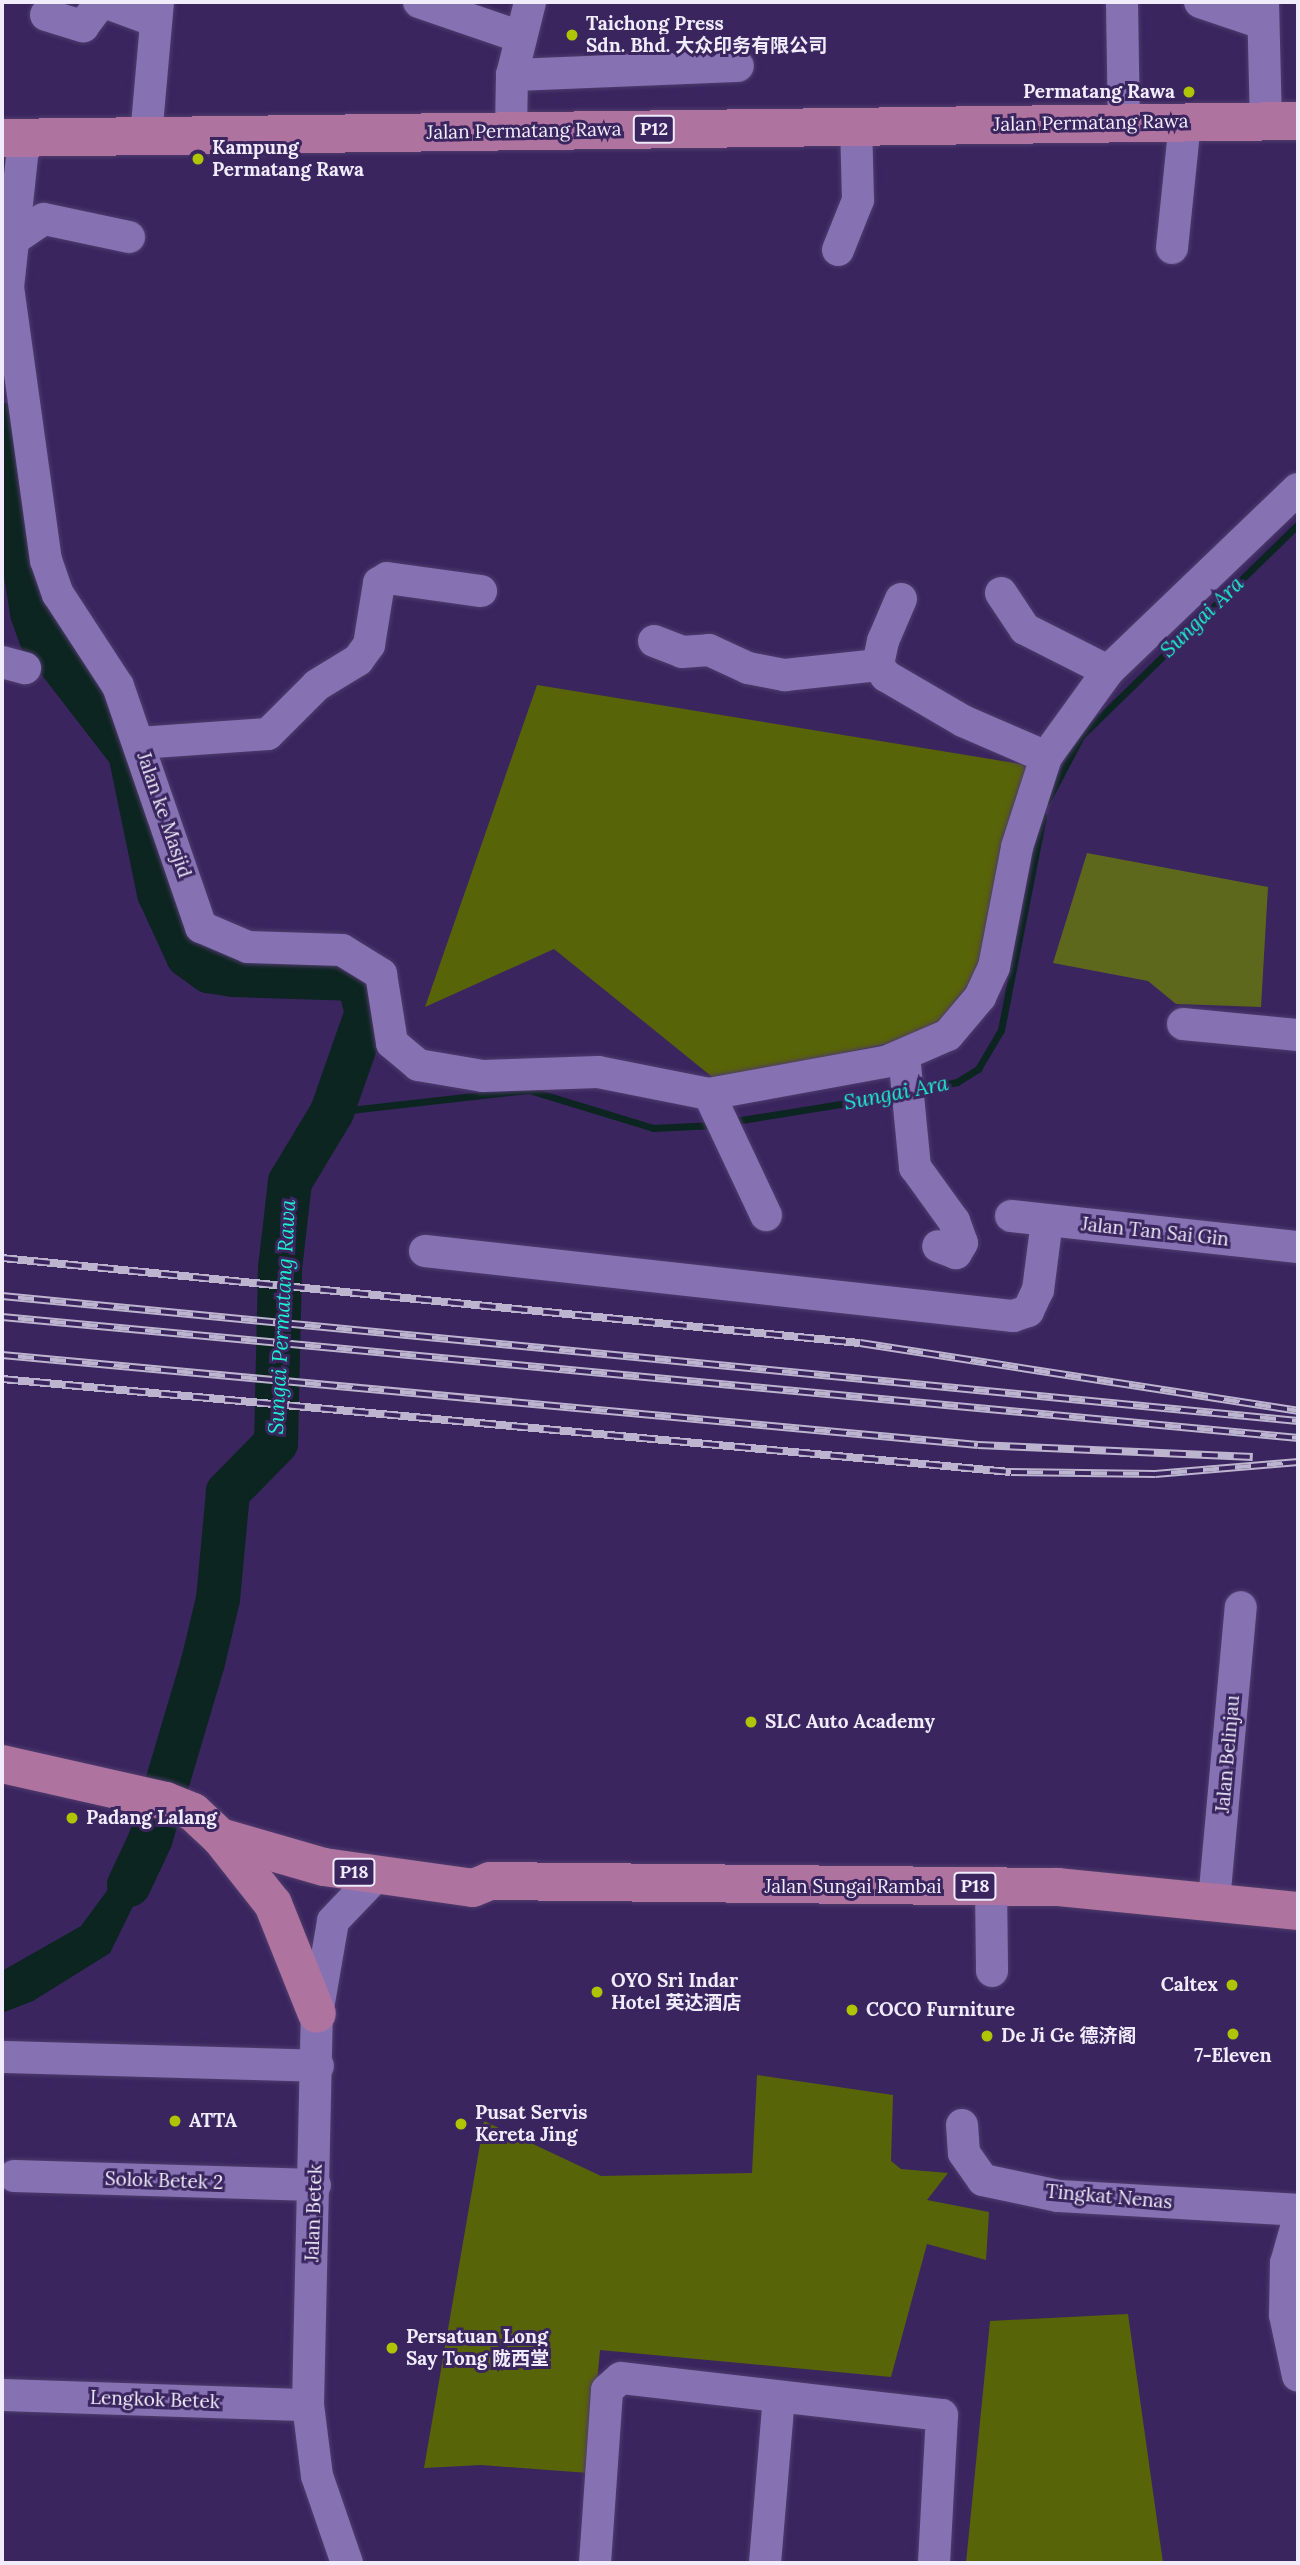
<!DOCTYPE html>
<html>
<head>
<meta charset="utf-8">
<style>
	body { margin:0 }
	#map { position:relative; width:1300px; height:2565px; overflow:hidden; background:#3a255f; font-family:Lora,"Noto Sans SC",serif }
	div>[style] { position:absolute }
	.green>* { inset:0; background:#586408 }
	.forest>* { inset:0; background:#5d681c }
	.water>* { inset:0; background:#0c2520 }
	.stream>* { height:7px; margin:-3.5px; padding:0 3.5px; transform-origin:3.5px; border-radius:3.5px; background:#0c2520 }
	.river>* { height:44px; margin:-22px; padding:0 22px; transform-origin:22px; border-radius:22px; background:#0c2520 }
	.roads { filter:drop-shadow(0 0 2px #4f3c6b) drop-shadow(0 0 2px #4f3c6b) }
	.minor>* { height:32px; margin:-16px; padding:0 16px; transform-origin:16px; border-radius:16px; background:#8672b3 }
	.major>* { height:38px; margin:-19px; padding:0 19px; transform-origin:19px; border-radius:19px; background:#af73a0 }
	.rail>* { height:8px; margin-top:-4px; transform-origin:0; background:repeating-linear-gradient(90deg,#3a255f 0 16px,#bdb4cf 0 32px); box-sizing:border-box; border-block:2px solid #bdb4cf }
	.dots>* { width:19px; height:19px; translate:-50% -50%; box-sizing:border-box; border:4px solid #3a255f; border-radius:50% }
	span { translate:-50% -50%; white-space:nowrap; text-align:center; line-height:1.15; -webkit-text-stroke:6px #3a255f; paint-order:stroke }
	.shield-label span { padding:2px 5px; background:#3a255f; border:2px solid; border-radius:5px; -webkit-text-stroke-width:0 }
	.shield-label { font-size:18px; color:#f0ecfb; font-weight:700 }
	.poi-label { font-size:19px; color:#f0ecfb; font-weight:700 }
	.left { translate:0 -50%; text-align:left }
	.right { translate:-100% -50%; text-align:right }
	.street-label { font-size:19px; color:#f0ecfb }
	.water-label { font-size:21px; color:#1df2cf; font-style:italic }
	.frame { position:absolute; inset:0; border:4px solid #f0ecfb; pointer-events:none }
</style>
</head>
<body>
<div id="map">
	<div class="green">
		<div style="clip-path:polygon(537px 685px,1051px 769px,982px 967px,929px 1035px,716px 1080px,554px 949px,425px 1007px)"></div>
		<div style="clip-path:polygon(757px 2075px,893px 2095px,891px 2161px,901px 2169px,948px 2173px,927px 2200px,989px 2212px,986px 2260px,927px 2244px,891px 2377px,600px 2350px,589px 2473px,481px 2465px,424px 2468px,484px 2121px,601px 2176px,752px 2173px)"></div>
		<div style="clip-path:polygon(1128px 2314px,1163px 2563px,966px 2563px,990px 2321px)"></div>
	</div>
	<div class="forest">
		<div style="clip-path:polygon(1087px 853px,1268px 887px,1261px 1007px,1176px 1004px,1148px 981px,1053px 963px)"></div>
	</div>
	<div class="water">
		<div style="clip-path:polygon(135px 1825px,167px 1837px,110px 1953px,33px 2001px,2px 2013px,2px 1971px,81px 1926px,120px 1873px)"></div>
	</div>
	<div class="stream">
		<div style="left:1047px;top:801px;width:73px;rotate:-62.4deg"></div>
		<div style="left:1081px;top:736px;width:303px;rotate:-44.3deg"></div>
		<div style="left:916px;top:1091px;width:42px;rotate:-12.4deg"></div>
		<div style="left:957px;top:1082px;width:25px;rotate:-32deg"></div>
		<div style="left:978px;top:1069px;width:45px;rotate:-59.5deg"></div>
		<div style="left:1001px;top:1030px;width:218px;rotate:-78.9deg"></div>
		<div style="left:332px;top:1112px;width:198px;rotate:-6.4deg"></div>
		<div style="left:529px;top:1090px;width:130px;rotate:17deg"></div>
		<div style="left:653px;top:1128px;width:61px;rotate:-2.8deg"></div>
		<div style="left:729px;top:1122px;width:174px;rotate:-9.2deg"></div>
	</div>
	<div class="river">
		<div style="left:2px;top:176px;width:8px;rotate:-83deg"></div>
		<div style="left:2px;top:425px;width:190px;rotate:80.9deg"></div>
		<div style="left:32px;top:613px;width:27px;rotate:70deg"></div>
		<div style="left:41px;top:638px;width:145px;rotate:52.3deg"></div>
		<div style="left:130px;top:753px;width:143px;rotate:78.3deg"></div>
		<div style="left:159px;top:893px;width:69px;rotate:65.3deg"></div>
		<div style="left:188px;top:956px;width:26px;rotate:36deg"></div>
		<div style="left:209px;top:971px;width:25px;rotate:9deg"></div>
		<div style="left:234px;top:975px;width:124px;rotate:1.8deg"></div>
		<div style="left:358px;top:979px;width:34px;rotate:75deg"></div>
		<div style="left:367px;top:1012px;width:106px;rotate:109.3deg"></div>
		<div style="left:332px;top:1112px;width:82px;rotate:121deg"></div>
		<div style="left:290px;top:1182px;width:87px;rotate:96.6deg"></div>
		<div style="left:280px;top:1268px;width:175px;rotate:91.3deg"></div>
		<div style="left:276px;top:1443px;width:69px;rotate:134.4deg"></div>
		<div style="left:228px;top:1492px;width:107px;rotate:95.3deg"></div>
		<div style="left:218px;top:1599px;width:65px;rotate:103.4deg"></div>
		<div style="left:203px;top:1662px;width:184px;rotate:106.5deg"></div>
		<div style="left:151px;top:1838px;width:52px;rotate:115.1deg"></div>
	</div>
	<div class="roads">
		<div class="minor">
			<div style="left:104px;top:2px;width:52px;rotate:20.2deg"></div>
			<div style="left:419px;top:2px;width:105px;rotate:19deg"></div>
			<div style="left:1122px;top:2px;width:121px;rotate:89.1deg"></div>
			<div style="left:1200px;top:2px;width:65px;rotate:18.7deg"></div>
			<div style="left:1263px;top:2px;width:120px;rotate:88.6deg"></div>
			<div style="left:46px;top:15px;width:39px;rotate:17deg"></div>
			<div style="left:83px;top:26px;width:30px;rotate:-53deg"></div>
			<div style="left:512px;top:75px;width:226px;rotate:-2.3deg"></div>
			<div style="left:511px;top:131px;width:56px;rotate:-89deg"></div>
			<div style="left:512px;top:75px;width:75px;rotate:-76.1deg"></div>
			<div style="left:146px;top:136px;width:135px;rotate:-84.9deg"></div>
			<div style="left:24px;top:138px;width:150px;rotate:96.1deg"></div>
			<div style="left:8px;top:287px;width:276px;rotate:82.1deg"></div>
			<div style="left:46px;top:560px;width:36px;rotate:71deg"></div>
			<div style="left:58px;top:594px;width:110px;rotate:56.9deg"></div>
			<div style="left:118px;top:686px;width:255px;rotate:71deg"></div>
			<div style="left:201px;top:927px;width:51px;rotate:23.1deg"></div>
			<div style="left:248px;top:947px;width:94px;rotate:1.8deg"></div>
			<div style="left:342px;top:950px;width:46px;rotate:31.6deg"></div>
			<div style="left:381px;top:974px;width:70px;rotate:80.9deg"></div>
			<div style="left:392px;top:1043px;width:34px;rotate:40deg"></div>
			<div style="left:418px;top:1065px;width:66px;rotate:9.6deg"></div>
			<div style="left:483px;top:1076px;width:115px;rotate:-2deg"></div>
			<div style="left:598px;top:1072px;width:113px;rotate:11.2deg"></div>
			<div style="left:709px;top:1094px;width:182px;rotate:-10.4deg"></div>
			<div style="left:888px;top:1061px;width:65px;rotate:-23.4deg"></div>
			<div style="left:948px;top:1035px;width:50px;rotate:-49.9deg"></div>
			<div style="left:980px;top:997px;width:33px;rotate:-65deg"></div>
			<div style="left:994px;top:967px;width:122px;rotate:-79.1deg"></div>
			<div style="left:1017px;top:847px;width:95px;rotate:-72.1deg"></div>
			<div style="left:1046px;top:757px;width:106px;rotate:-54.2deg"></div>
			<div style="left:1108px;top:671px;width:263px;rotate:-43.8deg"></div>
			<div style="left:17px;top:237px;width:32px;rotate:-34deg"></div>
			<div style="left:44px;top:219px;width:87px;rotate:12deg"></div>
			<div style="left:1172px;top:248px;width:127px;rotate:-84.1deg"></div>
			<div style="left:838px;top:250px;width:54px;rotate:-68.2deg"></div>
			<div style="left:858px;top:200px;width:74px;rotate:-91.5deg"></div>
			<div style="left:1001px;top:593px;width:43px;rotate:56.3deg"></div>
			<div style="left:1025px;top:629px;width:93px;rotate:26.8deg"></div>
			<div style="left:901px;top:599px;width:46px;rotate:113.2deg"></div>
			<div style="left:883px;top:641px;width:25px;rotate:102deg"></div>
			<div style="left:878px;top:665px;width:14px;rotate:54deg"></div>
			<div style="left:886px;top:676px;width:89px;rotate:30.3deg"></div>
			<div style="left:963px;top:721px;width:90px;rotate:23.4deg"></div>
			<div style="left:654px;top:641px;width:30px;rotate:21deg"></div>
			<div style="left:682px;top:652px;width:27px;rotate:-4deg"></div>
			<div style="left:709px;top:650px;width:43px;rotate:24.8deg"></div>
			<div style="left:748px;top:668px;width:38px;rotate:11deg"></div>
			<div style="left:785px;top:675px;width:94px;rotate:-6.1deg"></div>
			<div style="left:2px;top:662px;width:24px;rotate:15deg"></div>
			<div style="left:139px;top:743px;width:129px;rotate:-4deg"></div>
			<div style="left:268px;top:734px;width:69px;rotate:-45deg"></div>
			<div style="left:317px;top:685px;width:48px;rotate:-31.4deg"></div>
			<div style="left:358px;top:660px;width:19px;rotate:-54deg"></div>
			<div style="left:369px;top:645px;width:63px;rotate:-80.8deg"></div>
			<div style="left:379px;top:583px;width:9px;rotate:-32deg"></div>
			<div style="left:387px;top:578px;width:95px;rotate:7.9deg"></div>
			<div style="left:1183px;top:1024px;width:116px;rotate:5.5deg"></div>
			<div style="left:904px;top:1055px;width:113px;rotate:84.4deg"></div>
			<div style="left:915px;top:1167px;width:67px;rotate:54.2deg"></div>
			<div style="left:954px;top:1221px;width:23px;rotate:70deg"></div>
			<div style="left:962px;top:1243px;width:12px;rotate:121deg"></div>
			<div style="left:956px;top:1253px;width:19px;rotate:-159deg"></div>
			<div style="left:709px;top:1094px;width:134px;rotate:64.8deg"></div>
			<div style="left:1011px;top:1216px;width:289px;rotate:6.2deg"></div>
			<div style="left:425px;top:1251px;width:592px;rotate:6.31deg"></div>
			<div style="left:1013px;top:1316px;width:16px;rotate:-18deg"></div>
			<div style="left:1028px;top:1311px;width:23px;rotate:-65deg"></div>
			<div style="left:1038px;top:1290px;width:70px;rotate:-82.6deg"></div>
			<div style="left:991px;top:1886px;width:85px;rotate:89.3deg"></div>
			<div style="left:1214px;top:1901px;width:295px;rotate:-84.8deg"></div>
			<div style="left:2px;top:2057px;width:316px;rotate:1.6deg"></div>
			<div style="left:962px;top:2125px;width:28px;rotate:86deg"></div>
			<div style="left:964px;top:2153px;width:33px;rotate:55deg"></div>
			<div style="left:983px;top:2180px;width:77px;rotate:12deg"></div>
			<div style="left:1058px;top:2196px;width:240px;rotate:3.3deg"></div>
			<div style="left:14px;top:2176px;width:301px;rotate:1.7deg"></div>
			<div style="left:1298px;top:2221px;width:44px;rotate:105.9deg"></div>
			<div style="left:1286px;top:2263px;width:52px;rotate:91.1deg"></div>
			<div style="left:1285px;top:2315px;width:62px;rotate:78deg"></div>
			<div style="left:2px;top:2395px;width:306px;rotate:1.9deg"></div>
			<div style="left:347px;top:2563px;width:92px;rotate:-109deg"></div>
			<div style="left:317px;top:2476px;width:72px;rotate:-97.2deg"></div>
			<div style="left:308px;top:2405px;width:391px;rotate:-88.7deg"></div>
			<div style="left:317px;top:2014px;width:94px;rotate:-80.2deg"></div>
			<div style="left:333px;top:1921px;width:64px;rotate:-46.3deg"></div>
			<div style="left:595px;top:2563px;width:173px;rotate:-86deg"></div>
			<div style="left:607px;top:2390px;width:18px;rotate:-41deg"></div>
			<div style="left:621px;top:2378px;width:323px;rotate:6.6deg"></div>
			<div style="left:942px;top:2415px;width:148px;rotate:93.1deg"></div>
			<div style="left:765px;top:2563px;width:166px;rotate:-85.2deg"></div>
		</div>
		<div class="major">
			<div style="left:2px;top:138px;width:1296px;rotate:-0.75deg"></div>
			<div style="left:2px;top:1764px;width:168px;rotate:12.7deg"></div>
			<div style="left:166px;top:1801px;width:29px;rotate:22deg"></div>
			<div style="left:193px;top:1812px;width:37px;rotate:43deg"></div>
			<div style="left:220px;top:1837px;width:108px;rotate:16.1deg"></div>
			<div style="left:324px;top:1867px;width:150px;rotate:8deg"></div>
			<div style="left:473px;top:1888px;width:18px;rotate:-22deg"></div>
			<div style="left:490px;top:1881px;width:568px;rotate:0.61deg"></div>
			<div style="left:1058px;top:1887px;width:241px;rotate:5.7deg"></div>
			<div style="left:220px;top:1837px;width:85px;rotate:51.7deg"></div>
			<div style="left:273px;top:1904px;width:118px;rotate:68.2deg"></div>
		</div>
	</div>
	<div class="rail">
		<div style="left:2px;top:1258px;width:862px;rotate:5.66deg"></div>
		<div style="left:860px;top:1343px;width:443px;rotate:8.8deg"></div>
		<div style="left:2px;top:1296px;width:1302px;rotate:5.51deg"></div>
		<div style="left:2px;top:1317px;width:1302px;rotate:5.33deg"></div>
		<div style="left:2px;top:1355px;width:980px;rotate:5.27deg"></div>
		<div style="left:978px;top:1445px;width:275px;rotate:2.5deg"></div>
		<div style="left:2px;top:1379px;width:1013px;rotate:5.27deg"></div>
		<div style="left:1011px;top:1472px;width:144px;rotate:0.8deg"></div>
		<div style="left:1155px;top:1474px;width:144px;rotate:-4.8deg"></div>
	</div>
	<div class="dots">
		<div style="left:572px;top:35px;background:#b0c502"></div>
		<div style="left:1189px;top:92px;background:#b0c502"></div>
		<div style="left:198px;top:159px;background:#b0c502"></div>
		<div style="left:751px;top:1722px;background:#b0c502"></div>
		<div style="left:72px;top:1818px;background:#b0c502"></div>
		<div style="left:1232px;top:1985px;background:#b0c502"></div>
		<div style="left:597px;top:1992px;background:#b0c502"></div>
		<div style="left:852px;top:2010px;background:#b0c502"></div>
		<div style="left:1233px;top:2034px;background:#b0c502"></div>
		<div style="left:987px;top:2036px;background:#b0c502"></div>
		<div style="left:175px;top:2121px;background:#b0c502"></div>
		<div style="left:461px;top:2124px;background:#b0c502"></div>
		<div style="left:392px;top:2348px;background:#b0c502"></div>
	</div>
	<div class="shield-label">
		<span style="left:654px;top:129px">P12</span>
		<span style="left:354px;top:1872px">P18</span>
		<span style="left:975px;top:1886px">P18</span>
	</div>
	<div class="poi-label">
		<span class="left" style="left:586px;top:35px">Taichong Press<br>Sdn. Bhd. 大众印务有限公司</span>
		<span class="right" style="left:1175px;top:92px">Permatang Rawa</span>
		<span class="left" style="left:212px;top:159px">Kampung<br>Permatang Rawa</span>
		<span class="left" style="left:765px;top:1722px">SLC Auto Academy</span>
		<span class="left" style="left:86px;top:1818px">Padang Lalang</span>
		<span class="left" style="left:611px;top:1992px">OYO Sri Indar<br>Hotel 英达酒店</span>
		<span class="right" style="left:1218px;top:1985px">Caltex</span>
		<span class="left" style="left:866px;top:2010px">COCO Furniture</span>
		<span class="left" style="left:1001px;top:2036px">De Ji Ge 德济阁</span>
		<span style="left:1233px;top:2056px">7-Eleven</span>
		<span class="left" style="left:475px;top:2124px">Pusat Servis<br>Kereta Jing</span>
		<span class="left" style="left:189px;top:2121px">ATTA</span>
		<span class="left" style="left:406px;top:2348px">Persatuan Long<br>Say Tong 陇西堂</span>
	</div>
	<div class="street-label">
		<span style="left:1091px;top:123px;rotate:-1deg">Jalan Permatang Rawa</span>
		<span style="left:524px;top:131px;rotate:-1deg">Jalan Permatang Rawa</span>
		<span style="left:164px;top:815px;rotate:71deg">Jalan ke Masjid</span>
		<span style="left:1155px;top:1232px;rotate:6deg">Jalan Tan Sai Gin</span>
		<span style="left:1228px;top:1754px;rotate:-85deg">Jalan Belinjau</span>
		<span style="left:853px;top:1887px">Jalan Sungai Rambai</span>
		<span style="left:164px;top:2181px;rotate:2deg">Solok Betek 2</span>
		<span style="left:1109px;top:2197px;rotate:5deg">Tingkat Nenas</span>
		<span style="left:314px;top:2213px;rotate:-88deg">Jalan Betek</span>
		<span style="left:155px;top:2400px;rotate:2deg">Lengkok Betek</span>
	</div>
	<div class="water-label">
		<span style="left:1202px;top:617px;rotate:-44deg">Sungai Ara</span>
		<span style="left:896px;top:1093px;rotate:-11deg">Sungai Ara</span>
		<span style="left:282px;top:1317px;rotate:-87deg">Sungai Permatang Rawa</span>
	</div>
	<div class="frame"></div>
</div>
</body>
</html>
